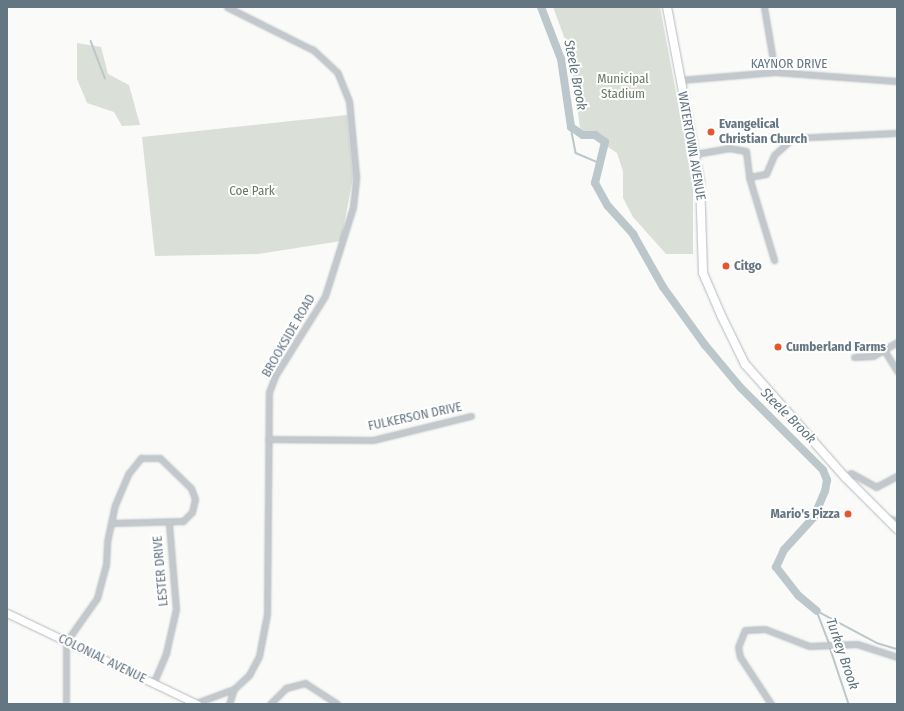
<!DOCTYPE html>
<html>
<head>
<meta charset="utf-8">
<style>
	body { margin:0 }
	#map { position:relative; width:904px; height:711px; overflow:hidden; background:#fafaf8; font-family:"Fira Sans Condensed",sans-serif }
	div>[style] { position:absolute }
	.green>* { inset:0; background:#dadfd7 }
	.stream>* { height:1.5px; margin:-0.75px; padding:0 0.75px; transform-origin:0.75px; border-radius:0.75px; background:#bbc7cb }
	.river>* { height:8px; margin:-4px; padding:0 4px; transform-origin:4px; border-radius:4px; background:#bbc7cb }
	.roads { filter:drop-shadow(0 0 1px #b3babf) drop-shadow(0 0 1px #b3babf) }
	.street>* { height:5px; margin:-2.5px; padding:0 2.5px; transform-origin:2.5px; border-radius:2.5px; background:#c3c8cc }
	.secondary>* { height:7px; margin:-3.5px; padding:0 3.5px; transform-origin:3.5px; border-radius:3.5px; background:#fff }
	.primary>* { height:8px; margin:-4px; padding:0 4px; transform-origin:4px; border-radius:4px; background:#fff }
	.dots>* { width:11px; height:11px; translate:-50% -50%; box-sizing:border-box; border:2px solid #fff; border-radius:50% }
	span { translate:-50% -50%; white-space:nowrap; text-align:center; line-height:1.15; -webkit-text-stroke:4px #fff; paint-order:stroke }
	.street-label { font-size:13px; color:#657683 }
	.park-label { font-size:13px; color:#687a64 }
	.poi-label { font-size:13px; color:#657683; font-weight:700 }
	.left { translate:0 -50%; text-align:left }
	.right { translate:-100% -50%; text-align:right }
	.water-label { font-size:14px; color:#60757c; font-style:italic }
	.frame { position:absolute; inset:0; border:8px solid #657683; pointer-events:none }
</style>
</head>
<body>
<div id="map">
	<div class="green">
		<div style="clip-path:polygon(553px 7px,660px 7px,693px 183px,693px 254px,666px 254px,633px 217px,623px 198px,623px 171px,617px 153px,580px 128px,570px 53px)"></div>
		<div style="clip-path:polygon(77px 43px,101px 47px,108px 74px,129px 85px,140px 125px,122px 126px,114px 112px,87px 103px,77px 79px)"></div>
		<div style="clip-path:polygon(347px 115px,353px 177px,341px 241px,258px 254px,155px 256px,142px 137px)"></div>
	</div>
	<div class="stream">
		<div style="left:91px;top:41px;width:40px;rotate:69deg"></div>
		<div style="left:571px;top:127px;width:26px;rotate:79deg"></div>
		<div style="left:576px;top:153px;width:26px;rotate:23deg"></div>
		<div style="left:817px;top:611px;width:34px;rotate:69deg"></div>
		<div style="left:817px;top:611px;width:68px;rotate:28.1deg"></div>
		<div style="left:877px;top:643px;width:21px;rotate:17deg"></div>
		<div style="left:830px;top:647px;width:60px;rotate:71.6deg"></div>
	</div>
	<div class="river">
		<div style="left:541px;top:7px;width:56px;rotate:69deg"></div>
		<div style="left:561px;top:59px;width:69px;rotate:81.6deg"></div>
		<div style="left:571px;top:127px;width:14px;rotate:34deg"></div>
		<div style="left:583px;top:135px;width:12px"></div>
		<div style="left:595px;top:135px;width:12px;rotate:35deg"></div>
		<div style="left:605px;top:142px;width:42px;rotate:103.7deg"></div>
		<div style="left:595px;top:183px;width:26px;rotate:61deg"></div>
		<div style="left:608px;top:206px;width:38px;rotate:48deg"></div>
		<div style="left:633px;top:234px;width:61px;rotate:60.5deg"></div>
		<div style="left:663px;top:287px;width:72px;rotate:54.1deg"></div>
		<div style="left:705px;top:345px;width:56px;rotate:50.1deg"></div>
		<div style="left:741px;top:388px;width:116px;rotate:45deg"></div>
		<div style="left:823px;top:470px;width:11px;rotate:68deg"></div>
		<div style="left:827px;top:480px;width:11px;rotate:100deg"></div>
		<div style="left:825px;top:491px;width:28px;rotate:113deg"></div>
		<div style="left:814px;top:517px;width:45px;rotate:132.3deg"></div>
		<div style="left:784px;top:550px;width:19px;rotate:115deg"></div>
		<div style="left:776px;top:567px;width:37px;rotate:52deg"></div>
		<div style="left:799px;top:596px;width:23px;rotate:40deg"></div>
	</div>
	<div class="roads">
		<div class="street">
			<div style="left:764px;top:7px;width:66px;rotate:80.4deg"></div>
			<div style="left:680px;top:80px;width:95px;rotate:-4.8deg"></div>
			<div style="left:775px;top:72px;width:122px;rotate:4.2deg"></div>
			<div style="left:695px;top:154px;width:35px;rotate:-10deg"></div>
			<div style="left:729px;top:148px;width:17px;rotate:10deg"></div>
			<div style="left:746px;top:151px;width:26px;rotate:83deg"></div>
			<div style="left:749px;top:177px;width:87px;rotate:73.2deg"></div>
			<div style="left:749px;top:177px;width:17px;rotate:-10deg"></div>
			<div style="left:766px;top:174px;width:21px;rotate:-67deg"></div>
			<div style="left:774px;top:155px;width:25px;rotate:-42deg"></div>
			<div style="left:793px;top:138px;width:104px;rotate:-2.8deg"></div>
			<div style="left:884px;top:350px;width:25px;rotate:58deg"></div>
			<div style="left:854px;top:357px;width:19px;rotate:-3deg"></div>
			<div style="left:873px;top:356px;width:28px;rotate:-30deg"></div>
			<div style="left:268px;top:439px;width:105px;rotate:0.5deg"></div>
			<div style="left:373px;top:440px;width:101px;rotate:-13.8deg"></div>
			<div style="left:845px;top:477px;width:7px;rotate:-34deg"></div>
			<div style="left:851px;top:473px;width:29px;rotate:29deg"></div>
			<div style="left:876px;top:487px;width:24px;rotate:-28deg"></div>
			<div style="left:888px;top:518px;width:9px;rotate:18deg"></div>
			<div style="left:153px;top:684px;width:34px;rotate:-67deg"></div>
			<div style="left:166px;top:653px;width:45px;rotate:-77.2deg"></div>
			<div style="left:176px;top:609px;width:85px;rotate:-94.7deg"></div>
			<div style="left:196px;top:703px;width:40px;rotate:-20.2deg"></div>
			<div style="left:234px;top:689px;width:21px;rotate:-43deg"></div>
			<div style="left:249px;top:675px;width:21px;rotate:-62deg"></div>
			<div style="left:259px;top:656px;width:43px;rotate:-79.2deg"></div>
			<div style="left:267px;top:614px;width:222px;rotate:-89.5deg"></div>
			<div style="left:269px;top:392px;width:17px;rotate:-69deg"></div>
			<div style="left:275px;top:376px;width:94px;rotate:-58deg"></div>
			<div style="left:325px;top:296px;width:93px;rotate:-72.5deg"></div>
			<div style="left:353px;top:207px;width:31px;rotate:-84deg"></div>
			<div style="left:356px;top:176px;width:75px;rotate:-95.3deg"></div>
			<div style="left:349px;top:101px;width:31px;rotate:-112deg"></div>
			<div style="left:337px;top:72px;width:33px;rotate:-137deg"></div>
			<div style="left:313px;top:50px;width:96px;rotate:-153.4deg"></div>
			<div style="left:66px;top:704px;width:62px;rotate:-90deg"></div>
			<div style="left:66px;top:642px;width:54px;rotate:-54.8deg"></div>
			<div style="left:97px;top:598px;width:35px;rotate:-75deg"></div>
			<div style="left:106px;top:564px;width:22px;rotate:-87deg"></div>
			<div style="left:107px;top:542px;width:38px;rotate:-78deg"></div>
			<div style="left:115px;top:505px;width:34px;rotate:-67deg"></div>
			<div style="left:128px;top:474px;width:21px;rotate:-51deg"></div>
			<div style="left:141px;top:458px;width:19px"></div>
			<div style="left:160px;top:458px;width:43px;rotate:44.1deg"></div>
			<div style="left:191px;top:488px;width:12px;rotate:70deg"></div>
			<div style="left:195px;top:499px;width:13px;rotate:103deg"></div>
			<div style="left:192px;top:512px;width:13px;rotate:135deg"></div>
			<div style="left:183px;top:521px;width:72px;rotate:178.4deg"></div>
			<div style="left:229px;top:704px;width:16px;rotate:-72deg"></div>
			<div style="left:270px;top:704px;width:23px;rotate:-45deg"></div>
			<div style="left:286px;top:688px;width:20px;rotate:-15deg"></div>
			<div style="left:305px;top:683px;width:38px;rotate:33deg"></div>
			<div style="left:771px;top:704px;width:56px;rotate:-123.4deg"></div>
			<div style="left:740px;top:657px;width:10px;rotate:-101deg"></div>
			<div style="left:738px;top:647px;width:18px;rotate:-68deg"></div>
			<div style="left:745px;top:630px;width:20px;rotate:-3deg"></div>
			<div style="left:765px;top:629px;width:47px;rotate:21.1deg"></div>
			<div style="left:809px;top:646px;width:48px;rotate:-2.4deg"></div>
			<div style="left:857px;top:644px;width:42px;rotate:18deg"></div>
		</div>
		<div class="secondary">
			<div style="left:7px;top:613px;width:211px;rotate:25.6deg"></div>
		</div>
		<div class="primary">
			<div style="left:667px;top:7px;width:177px;rotate:79.3deg"></div>
			<div style="left:700px;top:181px;width:92px;rotate:88.1deg"></div>
			<div style="left:703px;top:273px;width:46px;rotate:66.8deg"></div>
			<div style="left:721px;top:315px;width:55px;rotate:63.9deg"></div>
			<div style="left:745px;top:364px;width:151px;rotate:48.5deg"></div>
			<div style="left:845px;top:477px;width:74px;rotate:45deg"></div>
		</div>
	</div>
	<div class="dots">
		<div style="left:711px;top:132px;background:#e4572e"></div>
		<div style="left:726px;top:266px;background:#e4572e"></div>
		<div style="left:778px;top:347px;background:#e4572e"></div>
		<div style="left:848px;top:514px;background:#e4572e"></div>
	</div>
	<div class="street-label">
		<span style="left:789px;top:64px">KAYNOR DRIVE</span>
		<span style="left:691px;top:146px;rotate:80deg">WATERTOWN AVENUE</span>
		<span style="left:289px;top:336px;rotate:-60deg">BROOKSIDE ROAD</span>
		<span style="left:415px;top:417px;rotate:-12deg">FULKERSON DRIVE</span>
		<span style="left:161px;top:571px;rotate:-95deg">LESTER DRIVE</span>
		<span style="left:102px;top:659px;rotate:26deg">COLONIAL AVENUE</span>
	</div>
	<div class="park-label">
		<span style="left:623px;top:87px">Municipal<br>Stadium</span>
		<span style="left:252px;top:191px">Coe Park</span>
	</div>
	<div class="poi-label">
		<span class="left" style="left:719px;top:132px">Evangelical<br>Christian Church</span>
		<span class="left" style="left:734px;top:266px">Citgo</span>
		<span class="left" style="left:786px;top:347px">Cumberland Farms</span>
		<span class="right" style="left:840px;top:514px">Mario's Pizza</span>
	</div>
	<div class="water-label">
		<span style="left:575px;top:75px;rotate:79deg">Steele Brook</span>
		<span style="left:788px;top:416px;rotate:45deg">Steele Brook</span>
		<span style="left:842px;top:654px;rotate:71deg">Turkey Brook</span>
	</div>
	<div class="frame"></div>
</div>
</body>
</html>
